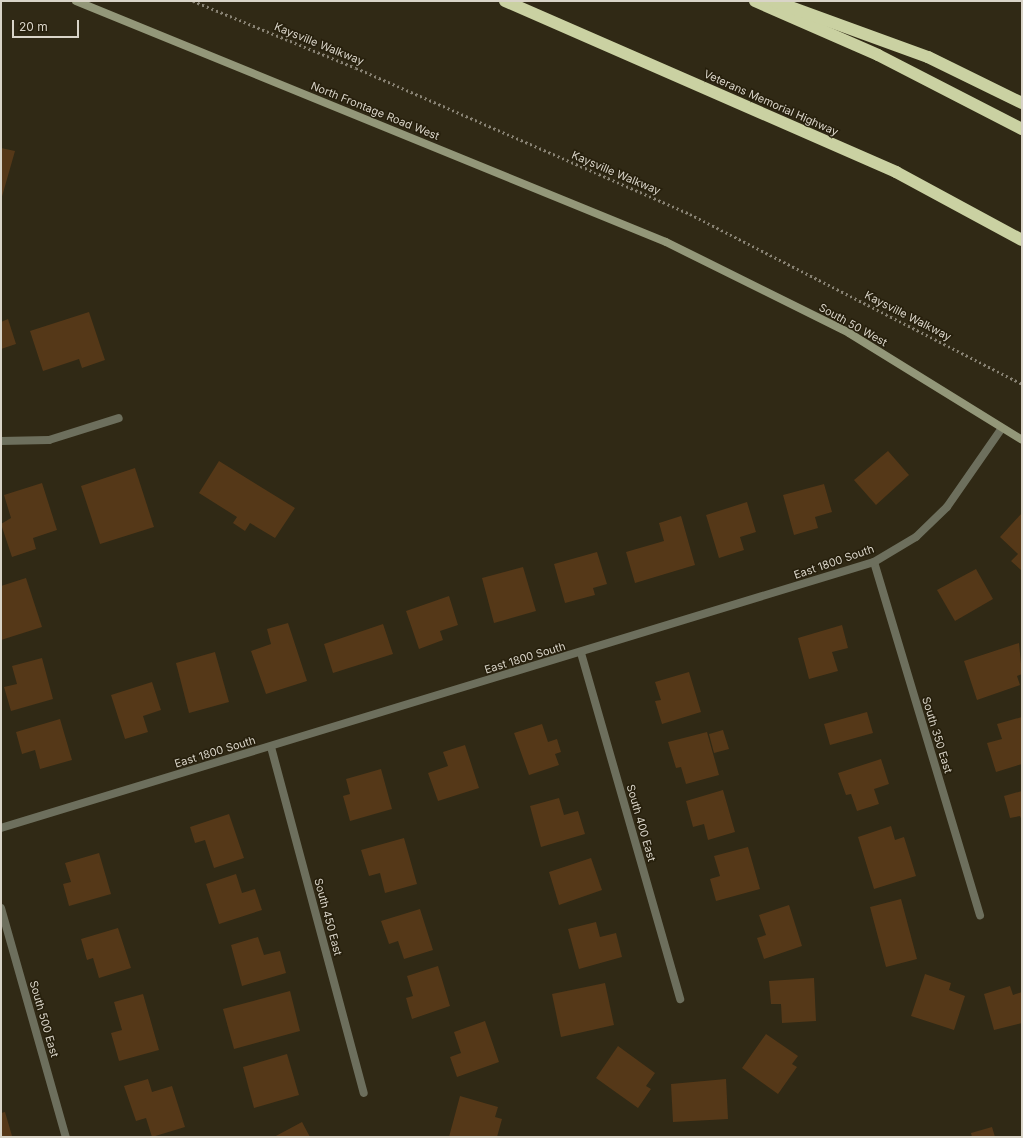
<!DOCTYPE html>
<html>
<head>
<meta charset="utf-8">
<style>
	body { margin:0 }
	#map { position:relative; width:1023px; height:1138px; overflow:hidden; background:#302915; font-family:Inter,sans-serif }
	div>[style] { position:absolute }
	.building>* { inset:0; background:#553818 }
	.path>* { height:2.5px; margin-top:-1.25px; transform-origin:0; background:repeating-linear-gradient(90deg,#888273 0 2px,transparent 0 5px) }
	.street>* { height:8px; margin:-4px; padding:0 4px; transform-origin:4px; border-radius:4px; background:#6d6f5d }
	.secondary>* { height:8px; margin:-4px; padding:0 4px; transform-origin:4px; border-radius:4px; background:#939779 }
	.highway>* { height:12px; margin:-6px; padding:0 6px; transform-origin:6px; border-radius:6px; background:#cad1a2 }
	span { translate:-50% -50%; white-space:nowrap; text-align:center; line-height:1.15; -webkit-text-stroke:3px #261f0c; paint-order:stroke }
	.street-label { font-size:11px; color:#d9d4c8 }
	.frame { position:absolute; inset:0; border:2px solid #d9d4c8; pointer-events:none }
	.scale { position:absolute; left:12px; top:20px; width:67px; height:18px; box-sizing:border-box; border:2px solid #d9d4c8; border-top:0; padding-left:5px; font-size:12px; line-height:14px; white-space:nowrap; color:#d9d4c8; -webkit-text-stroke:3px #261f0c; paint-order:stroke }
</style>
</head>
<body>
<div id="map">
	<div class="building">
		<div style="clip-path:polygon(1px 148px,15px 151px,1px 200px)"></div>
		<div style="clip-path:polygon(89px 312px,105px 360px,82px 368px,79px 359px,43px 371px,30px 331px)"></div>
		<div style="clip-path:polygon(8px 319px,16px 344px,1px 349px,1px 322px)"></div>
		<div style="clip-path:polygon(888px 451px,909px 475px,876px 505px,854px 480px)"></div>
		<div style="clip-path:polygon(219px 461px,295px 508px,275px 538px,250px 523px,245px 531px,233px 523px,237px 517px,199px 493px)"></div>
		<div style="clip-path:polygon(135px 468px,154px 527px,100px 544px,81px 486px)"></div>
		<div style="clip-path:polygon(42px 483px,57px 530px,33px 538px,36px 549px,12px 557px,1px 524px,11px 518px,4px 495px)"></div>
		<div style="clip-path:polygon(824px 484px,832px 512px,815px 517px,818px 528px,794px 535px,783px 495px)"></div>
		<div style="clip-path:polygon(747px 502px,756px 532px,740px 537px,744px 550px,719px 558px,706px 515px)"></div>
		<div style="clip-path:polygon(1022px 513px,1022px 571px,1011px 561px,1018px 554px,1000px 537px)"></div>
		<div style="clip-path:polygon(681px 516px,695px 565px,635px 583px,626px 552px,664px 541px,659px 523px)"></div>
		<div style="clip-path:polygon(597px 552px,607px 584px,593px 588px,595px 595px,565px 603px,554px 564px)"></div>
		<div style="clip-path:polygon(523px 567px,536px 611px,494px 623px,482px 578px)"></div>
		<div style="clip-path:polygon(976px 569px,993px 599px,955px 621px,937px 590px)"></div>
		<div style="clip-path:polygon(26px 578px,42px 627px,1px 640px,1px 586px)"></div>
		<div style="clip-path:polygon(449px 596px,458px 625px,440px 631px,443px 640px,419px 649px,406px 611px)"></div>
		<div style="clip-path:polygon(288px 623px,307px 681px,266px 694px,251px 651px,271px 644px,267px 629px)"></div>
		<div style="clip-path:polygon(383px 624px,393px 654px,333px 673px,324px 644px)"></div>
		<div style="clip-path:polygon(842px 625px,848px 648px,832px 652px,838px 671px,809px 679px,798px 638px)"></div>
		<div style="clip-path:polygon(1019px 643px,1022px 674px,1017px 676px,1020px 685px,977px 700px,964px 661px)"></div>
		<div style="clip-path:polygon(215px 652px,229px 702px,189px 713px,176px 663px)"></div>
		<div style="clip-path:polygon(42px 658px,53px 699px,11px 711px,4px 687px,17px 684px,12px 666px)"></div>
		<div style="clip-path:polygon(689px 672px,701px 712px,662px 724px,655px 701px,661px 700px,655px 682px)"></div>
		<div style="clip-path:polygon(152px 682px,161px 710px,143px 716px,148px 732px,125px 739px,111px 695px)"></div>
		<div style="clip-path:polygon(867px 712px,873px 733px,830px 745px,824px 724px)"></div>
		<div style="clip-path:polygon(1022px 717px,1022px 764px,996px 772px,987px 743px,1002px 739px,997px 724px)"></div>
		<div style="clip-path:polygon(60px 719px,72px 760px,40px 769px,35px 750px,22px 754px,16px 732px)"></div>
		<div style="clip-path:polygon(542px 724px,548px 742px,557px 739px,561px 752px,555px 754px,559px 765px,529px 775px,514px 733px)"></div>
		<div style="clip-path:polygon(723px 730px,729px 749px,714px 753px,709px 734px)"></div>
		<div style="clip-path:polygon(707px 732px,719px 775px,686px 784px,681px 767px,676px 768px,668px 742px)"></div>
		<div style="clip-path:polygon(465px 745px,479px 788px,438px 801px,428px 773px,448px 766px,443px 752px)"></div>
		<div style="clip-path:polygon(881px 759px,889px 784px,874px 789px,879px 804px,857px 811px,851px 794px,846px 795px,838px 773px)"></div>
		<div style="clip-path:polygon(381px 769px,392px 809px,350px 821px,343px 796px,350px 794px,346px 779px)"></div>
		<div style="clip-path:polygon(723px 790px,735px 832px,708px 840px,704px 824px,693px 827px,686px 801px)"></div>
		<div style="clip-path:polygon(1022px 791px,1022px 821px,1020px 816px,1010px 818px,1004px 796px)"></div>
		<div style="clip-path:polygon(559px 798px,564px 815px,578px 811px,585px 834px,541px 847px,530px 806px)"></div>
		<div style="clip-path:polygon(229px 814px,244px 858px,214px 868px,205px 840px,195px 843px,190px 827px)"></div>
		<div style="clip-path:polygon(891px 826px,895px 840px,904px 837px,916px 876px,874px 889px,858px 837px)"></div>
		<div style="clip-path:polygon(404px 838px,417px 884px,385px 893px,380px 873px,369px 876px,361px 850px)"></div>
		<div style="clip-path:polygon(748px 847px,760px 889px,716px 901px,710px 879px,720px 876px,714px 856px)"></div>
		<div style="clip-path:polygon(99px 853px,111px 894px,69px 906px,63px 884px,71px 882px,65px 863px)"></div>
		<div style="clip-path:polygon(591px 858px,602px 890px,559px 905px,549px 872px)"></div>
		<div style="clip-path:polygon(236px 874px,242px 893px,255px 889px,262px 910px,219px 924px,206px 884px)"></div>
		<div style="clip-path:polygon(901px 899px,917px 959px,886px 967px,870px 907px)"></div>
		<div style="clip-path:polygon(789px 905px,802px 946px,764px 959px,757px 938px,766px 935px,759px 915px)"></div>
		<div style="clip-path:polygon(420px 909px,433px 950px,404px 959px,398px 941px,389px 944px,381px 921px)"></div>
		<div style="clip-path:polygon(596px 922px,600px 937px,616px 933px,622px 957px,579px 969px,568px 929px)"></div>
		<div style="clip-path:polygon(118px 928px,131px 968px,99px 978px,93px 958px,87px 960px,81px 939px)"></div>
		<div style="clip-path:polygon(258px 937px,264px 955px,280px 951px,286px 973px,242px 986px,231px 945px)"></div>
		<div style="clip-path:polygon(438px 966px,450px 1006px,412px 1019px,406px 998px,413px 996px,407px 976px)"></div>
		<div style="clip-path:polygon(925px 974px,951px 983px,949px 990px,965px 996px,954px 1030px,911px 1016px)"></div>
		<div style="clip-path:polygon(814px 978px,816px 1021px,782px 1023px,781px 1004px,771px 1004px,769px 981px)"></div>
		<div style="clip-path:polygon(605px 983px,614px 1025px,561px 1037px,552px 994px)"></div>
		<div style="clip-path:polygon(1010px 986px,1013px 995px,1022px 992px,1022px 1023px,994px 1030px,984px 994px)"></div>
		<div style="clip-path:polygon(290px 991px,300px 1031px,234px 1049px,223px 1009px)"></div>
		<div style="clip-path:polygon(143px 994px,159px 1050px,119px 1061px,111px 1033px,122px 1030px,114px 1002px)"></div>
		<div style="clip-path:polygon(485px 1021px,499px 1062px,457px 1077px,450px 1057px,461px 1053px,454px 1032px)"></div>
		<div style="clip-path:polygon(766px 1034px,798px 1056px,792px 1064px,797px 1067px,778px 1094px,742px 1068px)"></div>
		<div style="clip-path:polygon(618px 1046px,655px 1073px,646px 1086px,651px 1089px,638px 1108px,596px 1078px)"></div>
		<div style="clip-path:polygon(287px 1054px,299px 1095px,254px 1108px,243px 1067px)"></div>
		<div style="clip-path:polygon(148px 1079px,152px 1092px,172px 1086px,185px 1127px,152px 1137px,146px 1118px,136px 1121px,124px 1086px)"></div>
		<div style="clip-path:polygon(726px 1079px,728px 1119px,673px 1122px,671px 1084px)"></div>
		<div style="clip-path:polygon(460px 1096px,498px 1107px,495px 1117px,502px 1119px,497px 1137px,449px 1137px)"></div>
		<div style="clip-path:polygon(5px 1112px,12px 1136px,1px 1137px,1px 1113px)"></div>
		<div style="clip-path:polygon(302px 1122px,310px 1137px,274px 1137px)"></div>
		<div style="clip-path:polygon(992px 1127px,995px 1137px,972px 1137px,971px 1133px)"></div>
	</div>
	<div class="path">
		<div style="left:193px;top:1px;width:176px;rotate:22.3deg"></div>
		<div style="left:356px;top:68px;width:365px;rotate:23.6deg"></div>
		<div style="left:690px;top:214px;width:373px;rotate:27.1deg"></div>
	</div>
	<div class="street">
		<div style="left:1px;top:441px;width:48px;rotate:-1.2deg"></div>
		<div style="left:49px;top:440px;width:73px;rotate:-17.4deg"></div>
		<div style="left:874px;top:562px;width:369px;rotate:73.3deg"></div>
		<div style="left:581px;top:653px;width:360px;rotate:74deg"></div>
		<div style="left:271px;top:747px;width:358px;rotate:75deg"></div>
		<div style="left:1px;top:828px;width:913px;rotate:-16.95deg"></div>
		<div style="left:874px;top:562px;width:49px;rotate:-30.8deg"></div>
		<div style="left:916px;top:537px;width:43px;rotate:-44.1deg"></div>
		<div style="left:947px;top:507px;width:96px;rotate:-55.2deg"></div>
		<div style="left:1px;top:908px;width:238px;rotate:74.2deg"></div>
	</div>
	<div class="secondary">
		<div style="left:76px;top:1px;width:637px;rotate:22.22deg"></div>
		<div style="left:666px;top:242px;width:204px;rotate:26.4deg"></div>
		<div style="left:849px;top:333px;width:203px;rotate:31.7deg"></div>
	</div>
	<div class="highway">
		<div style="left:505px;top:1px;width:427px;rotate:23.6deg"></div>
		<div style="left:896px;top:172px;width:143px;rotate:28.4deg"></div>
		<div style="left:755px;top:1px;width:134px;rotate:23.7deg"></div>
		<div style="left:878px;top:55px;width:162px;rotate:27.2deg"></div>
		<div style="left:774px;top:1px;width:164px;rotate:20deg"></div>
		<div style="left:928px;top:57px;width:105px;rotate:26.1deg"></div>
	</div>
	<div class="street-label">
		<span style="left:319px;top:44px;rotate:22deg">Kaysville Walkway</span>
		<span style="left:771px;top:103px;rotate:24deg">Veterans Memorial Highway</span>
		<span style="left:375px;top:111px;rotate:22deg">North Frontage Road West</span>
		<span style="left:616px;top:173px;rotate:23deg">Kaysville Walkway</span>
		<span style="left:908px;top:316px;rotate:27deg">Kaysville Walkway</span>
		<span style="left:853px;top:325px;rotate:29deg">South 50 West</span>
		<span style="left:834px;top:562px;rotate:-19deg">East 1800 South</span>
		<span style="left:525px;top:658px;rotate:-17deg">East 1800 South</span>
		<span style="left:937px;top:735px;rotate:73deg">South 350 East</span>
		<span style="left:215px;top:752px;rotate:-17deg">East 1800 South</span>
		<span style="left:641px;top:823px;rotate:74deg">South 400 East</span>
		<span style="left:328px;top:917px;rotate:75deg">South 450 East</span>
		<span style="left:44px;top:1019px;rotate:74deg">South 500 East</span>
	</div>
	<div class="frame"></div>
	<div class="scale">20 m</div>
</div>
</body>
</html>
